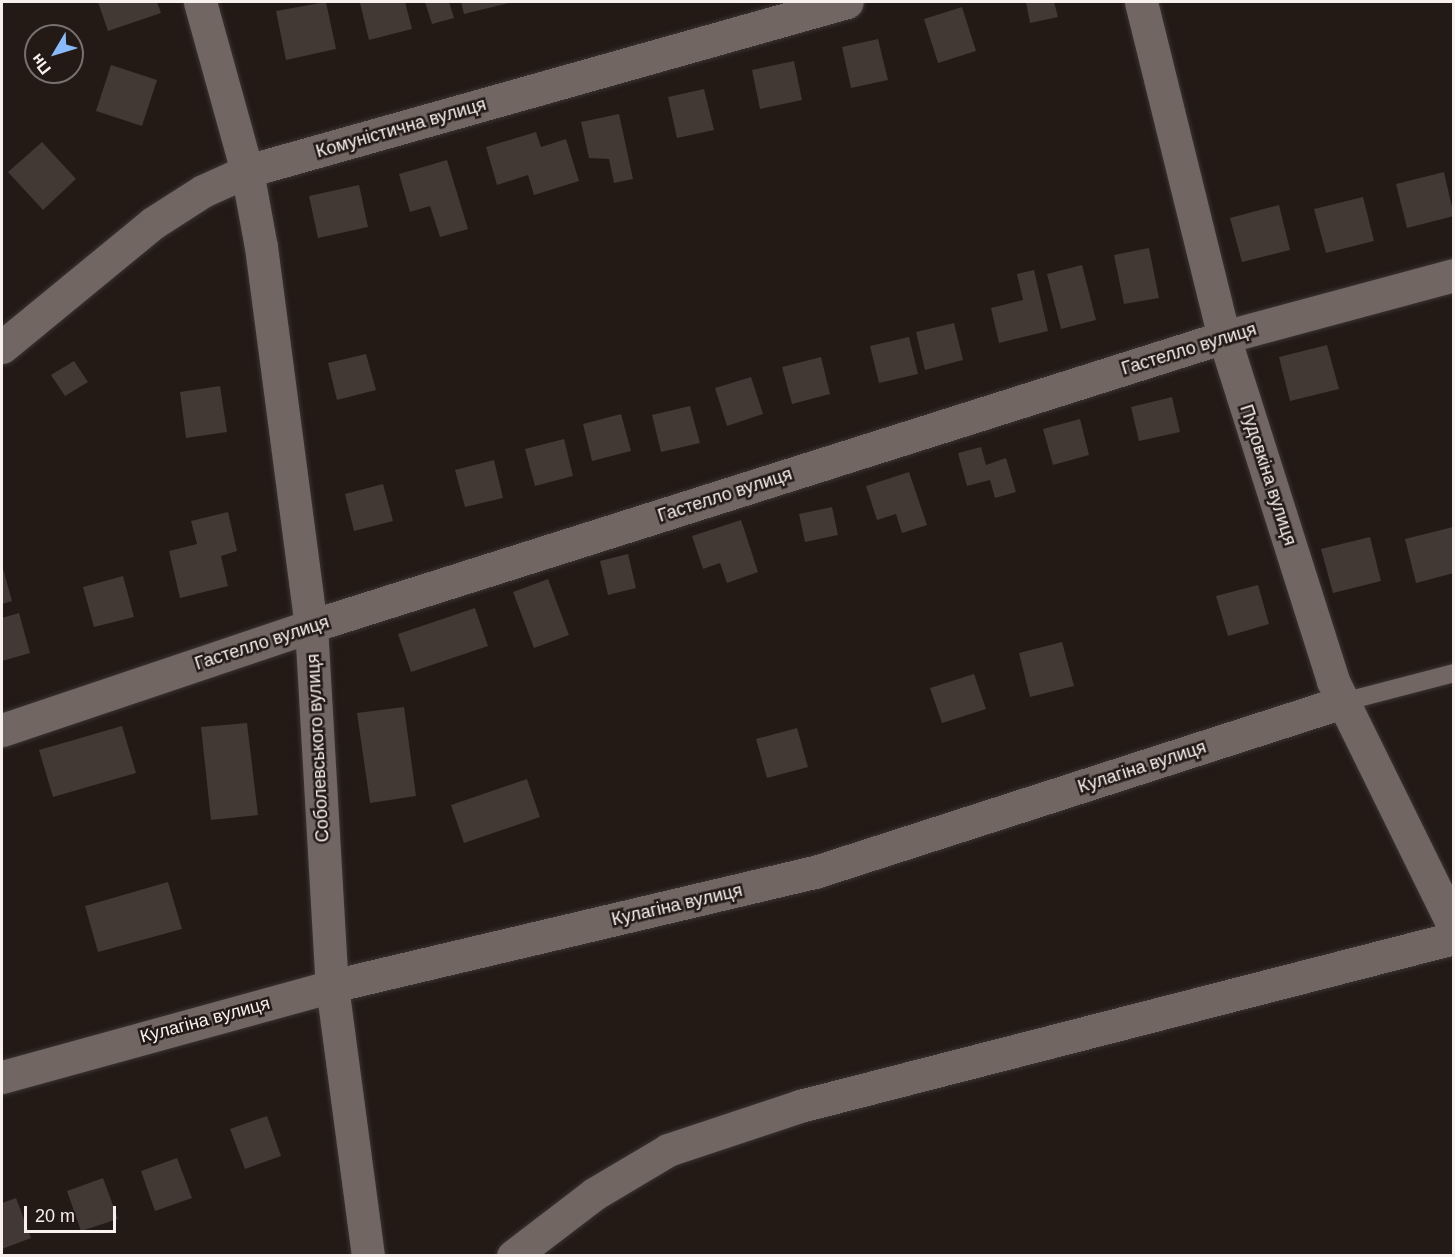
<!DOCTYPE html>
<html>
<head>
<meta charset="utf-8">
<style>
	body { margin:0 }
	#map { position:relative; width:1455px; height:1257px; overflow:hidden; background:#231a16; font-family:Arial,sans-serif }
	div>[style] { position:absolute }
	.building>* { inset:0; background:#423834 }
	.roads { filter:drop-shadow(0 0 2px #3b3432) drop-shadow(0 0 2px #3b3432) }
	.service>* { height:18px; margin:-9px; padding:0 9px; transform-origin:9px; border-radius:9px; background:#716662 }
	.minor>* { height:33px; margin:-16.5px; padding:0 16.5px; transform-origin:16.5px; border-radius:16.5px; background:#716662 }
	.tertiary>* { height:33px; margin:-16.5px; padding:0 16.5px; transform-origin:16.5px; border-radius:16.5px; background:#716662 }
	span { translate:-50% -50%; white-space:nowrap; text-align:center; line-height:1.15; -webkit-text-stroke:5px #231a16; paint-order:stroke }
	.street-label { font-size:18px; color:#f7f0ed }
	.frame { position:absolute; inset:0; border:3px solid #f7f0ed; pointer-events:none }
	.north { position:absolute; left:24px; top:24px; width:60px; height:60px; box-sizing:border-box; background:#231a16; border:2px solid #78706c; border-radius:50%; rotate:232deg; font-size:16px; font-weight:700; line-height:24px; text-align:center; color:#f7f0ed }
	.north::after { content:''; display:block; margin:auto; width:21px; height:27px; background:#89bafc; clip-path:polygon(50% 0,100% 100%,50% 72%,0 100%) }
	.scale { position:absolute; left:24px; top:1206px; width:92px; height:27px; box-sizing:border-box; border:3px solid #f7f0ed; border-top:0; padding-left:8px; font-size:18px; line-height:21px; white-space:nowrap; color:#f7f0ed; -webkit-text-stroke:4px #231a16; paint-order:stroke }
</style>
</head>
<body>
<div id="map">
	<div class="building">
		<div style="clip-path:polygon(98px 2px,157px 2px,161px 13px,108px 31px)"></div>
		<div style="clip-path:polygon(326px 2px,336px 49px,286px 60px,276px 11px)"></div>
		<div style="clip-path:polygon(367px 2px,405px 2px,412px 29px,369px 40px,360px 3px)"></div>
		<div style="clip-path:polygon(425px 2px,449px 2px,454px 18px,432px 24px)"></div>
		<div style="clip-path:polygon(461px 2px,513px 2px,464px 14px)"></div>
		<div style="clip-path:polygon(1026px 2px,1054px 2px,1058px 17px,1030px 23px)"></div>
		<div style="clip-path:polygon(962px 7px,976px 51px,938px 63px,924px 19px)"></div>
		<div style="clip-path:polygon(878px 39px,888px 80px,851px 88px,842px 47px)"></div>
		<div style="clip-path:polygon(794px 61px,802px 100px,760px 109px,752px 70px)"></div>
		<div style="clip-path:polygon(111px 65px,157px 80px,142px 126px,96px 111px)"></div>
		<div style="clip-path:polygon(704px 89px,714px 130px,677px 138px,668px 97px)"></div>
		<div style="clip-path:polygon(619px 114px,633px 179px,614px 183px,609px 159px,589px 158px,581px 122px)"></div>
		<div style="clip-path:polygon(536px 132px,541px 147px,566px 139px,579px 181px,534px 195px,528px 175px,497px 185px,486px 147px)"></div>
		<div style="clip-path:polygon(42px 142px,76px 179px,43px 210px,8px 172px)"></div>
		<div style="clip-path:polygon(447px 160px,468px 229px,440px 237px,430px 206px,410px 212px,399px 174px)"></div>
		<div style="clip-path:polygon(1444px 172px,1454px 216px,1407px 228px,1396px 184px)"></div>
		<div style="clip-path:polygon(359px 185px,368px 227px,318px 238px,309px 196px)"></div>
		<div style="clip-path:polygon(1363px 197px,1374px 241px,1326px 253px,1314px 209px)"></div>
		<div style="clip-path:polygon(1279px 205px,1290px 250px,1242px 262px,1230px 218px)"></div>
		<div style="clip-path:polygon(1149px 248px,1159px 298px,1124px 304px,1114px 255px)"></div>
		<div style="clip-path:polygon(1082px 265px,1096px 320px,1061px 329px,1047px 274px)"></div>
		<div style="clip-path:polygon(1034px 270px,1048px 331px,999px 343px,991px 308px,1023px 300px,1017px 274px)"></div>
		<div style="clip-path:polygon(954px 323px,963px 360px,925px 370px,916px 332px)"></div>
		<div style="clip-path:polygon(909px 337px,918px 374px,879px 383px,870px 346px)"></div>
		<div style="clip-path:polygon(1327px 345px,1339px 389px,1290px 401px,1279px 357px)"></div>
		<div style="clip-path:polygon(366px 354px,376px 390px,337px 400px,328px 363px)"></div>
		<div style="clip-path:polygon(821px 357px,830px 394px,792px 404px,782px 367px)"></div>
		<div style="clip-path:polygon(74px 361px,88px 382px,65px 396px,51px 375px)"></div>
		<div style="clip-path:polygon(751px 377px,763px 414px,727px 426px,715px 388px)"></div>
		<div style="clip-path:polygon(220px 386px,227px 432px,186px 438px,180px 392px)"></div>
		<div style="clip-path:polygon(1172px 397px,1180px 432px,1139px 441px,1131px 407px)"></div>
		<div style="clip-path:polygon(690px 406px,700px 443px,661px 452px,652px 415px)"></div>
		<div style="clip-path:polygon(621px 414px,631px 451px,592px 461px,583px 424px)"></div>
		<div style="clip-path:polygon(1080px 419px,1089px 455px,1053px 465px,1043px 429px)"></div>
		<div style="clip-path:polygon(564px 439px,573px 476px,535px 486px,525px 449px)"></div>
		<div style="clip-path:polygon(981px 447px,986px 465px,1006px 458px,1016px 492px,995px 498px,990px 480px,967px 486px,958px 453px)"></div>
		<div style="clip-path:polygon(494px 460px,503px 498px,465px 507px,455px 470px)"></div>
		<div style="clip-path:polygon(909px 472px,927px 525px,902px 533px,896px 514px,877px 520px,866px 486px)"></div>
		<div style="clip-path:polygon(383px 484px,393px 521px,354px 531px,345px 494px)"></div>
		<div style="clip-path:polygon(832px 507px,838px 535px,805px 542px,799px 514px)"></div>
		<div style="clip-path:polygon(228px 512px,237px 551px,221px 556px,228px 586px,180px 598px,169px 551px,197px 544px,191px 521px)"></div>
		<div style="clip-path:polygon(741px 520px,758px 572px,727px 583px,720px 563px,703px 569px,692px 536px)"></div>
		<div style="clip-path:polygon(1453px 527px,1454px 573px,1416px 583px,1405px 539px)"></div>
		<div style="clip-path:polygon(1370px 537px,1381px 581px,1333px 593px,1321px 549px)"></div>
		<div style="clip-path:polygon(628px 554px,636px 588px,608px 595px,600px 561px)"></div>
		<div style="clip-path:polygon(2px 565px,12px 601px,2px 604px)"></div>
		<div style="clip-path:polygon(123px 576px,134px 617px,94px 627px,83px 587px)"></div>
		<div style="clip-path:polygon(548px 579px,569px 635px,534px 648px,513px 592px)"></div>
		<div style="clip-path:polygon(1258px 585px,1269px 624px,1228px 636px,1216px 596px)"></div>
		<div style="clip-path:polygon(475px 608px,488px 646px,411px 672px,398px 634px)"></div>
		<div style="clip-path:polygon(19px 613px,30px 653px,2px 661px,2px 618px)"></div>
		<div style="clip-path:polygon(1062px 642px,1074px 686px,1030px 697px,1019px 653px)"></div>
		<div style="clip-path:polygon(974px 674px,986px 709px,942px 723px,930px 688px)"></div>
		<div style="clip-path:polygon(404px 707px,416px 796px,370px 803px,357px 713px)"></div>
		<div style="clip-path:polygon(247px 723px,258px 815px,211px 820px,201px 727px)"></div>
		<div style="clip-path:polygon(122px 726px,136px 773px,53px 797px,39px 750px)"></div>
		<div style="clip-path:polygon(797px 728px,808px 767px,767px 778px,756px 739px)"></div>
		<div style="clip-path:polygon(527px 779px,540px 817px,464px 843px,451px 805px)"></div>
		<div style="clip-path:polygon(168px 882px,182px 929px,98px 952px,85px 906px)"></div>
		<div style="clip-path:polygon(267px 1116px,281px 1156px,245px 1169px,230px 1129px)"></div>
		<div style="clip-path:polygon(177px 1158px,192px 1198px,155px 1211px,141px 1171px)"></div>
		<div style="clip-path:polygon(103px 1178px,118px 1219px,81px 1231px,67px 1191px)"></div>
		<div style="clip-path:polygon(16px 1198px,31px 1238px,2px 1249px,2px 1203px)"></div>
	</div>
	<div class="roads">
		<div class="service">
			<div style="left:1343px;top:702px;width:115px;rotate:-14.6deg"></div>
		</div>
		<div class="minor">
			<div style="left:200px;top:2px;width:175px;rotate:74.5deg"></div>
			<div style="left:247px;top:171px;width:77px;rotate:79.6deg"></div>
			<div style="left:261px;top:247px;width:382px;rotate:82.5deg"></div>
			<div style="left:311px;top:626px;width:958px;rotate:-17.56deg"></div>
			<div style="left:1224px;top:337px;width:238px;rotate:-15.1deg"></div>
			<div style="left:1141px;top:2px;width:345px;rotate:76.1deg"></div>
			<div style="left:1224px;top:337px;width:361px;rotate:72.4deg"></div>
			<div style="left:1333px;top:681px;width:274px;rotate:63.8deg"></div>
			<div style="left:2px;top:347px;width:195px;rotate:-39.4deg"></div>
			<div style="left:153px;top:223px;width:59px;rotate:-32.6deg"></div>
			<div style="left:203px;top:191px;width:48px;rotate:-24.4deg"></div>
			<div style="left:247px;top:171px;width:623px;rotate:-15.73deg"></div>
			<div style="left:2px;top:1077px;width:342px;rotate:-15.4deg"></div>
			<div style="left:332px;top:986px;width:496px;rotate:-13.3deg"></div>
			<div style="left:815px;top:872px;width:555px;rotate:-17.85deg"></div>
		</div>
		<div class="tertiary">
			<div style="left:2px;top:730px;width:326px;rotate:-18.6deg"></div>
			<div style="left:311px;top:626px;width:361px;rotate:86.7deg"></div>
			<div style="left:332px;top:986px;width:272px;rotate:82.4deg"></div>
			<div style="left:513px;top:1256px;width:102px;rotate:-37.4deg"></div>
			<div style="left:594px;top:1194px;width:86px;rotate:-30.7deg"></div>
			<div style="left:668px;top:1150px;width:139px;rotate:-18.4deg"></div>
			<div style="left:800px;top:1106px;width:675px;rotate:-14.41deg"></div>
		</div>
	</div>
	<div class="street-label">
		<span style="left:401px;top:128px;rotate:-16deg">Комуністична вулиця</span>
		<span style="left:1189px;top:349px;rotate:-17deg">Гастелло вулиця</span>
		<span style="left:1268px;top:475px;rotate:72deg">Пудовкіна вулиця</span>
		<span style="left:725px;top:495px;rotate:-18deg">Гастелло вулиця</span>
		<span style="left:262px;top:643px;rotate:-18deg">Гастелло вулиця</span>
		<span style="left:318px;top:748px;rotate:-93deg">Соболевського вулиця</span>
		<span style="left:1142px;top:767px;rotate:-18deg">Кулагіна вулиця</span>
		<span style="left:677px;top:905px;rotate:-13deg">Кулагіна вулиця</span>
		<span style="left:205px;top:1020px;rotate:-15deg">Кулагіна вулиця</span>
	</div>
	<div class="frame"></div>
	<div class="north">Пн</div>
	<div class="scale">20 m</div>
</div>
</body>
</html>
